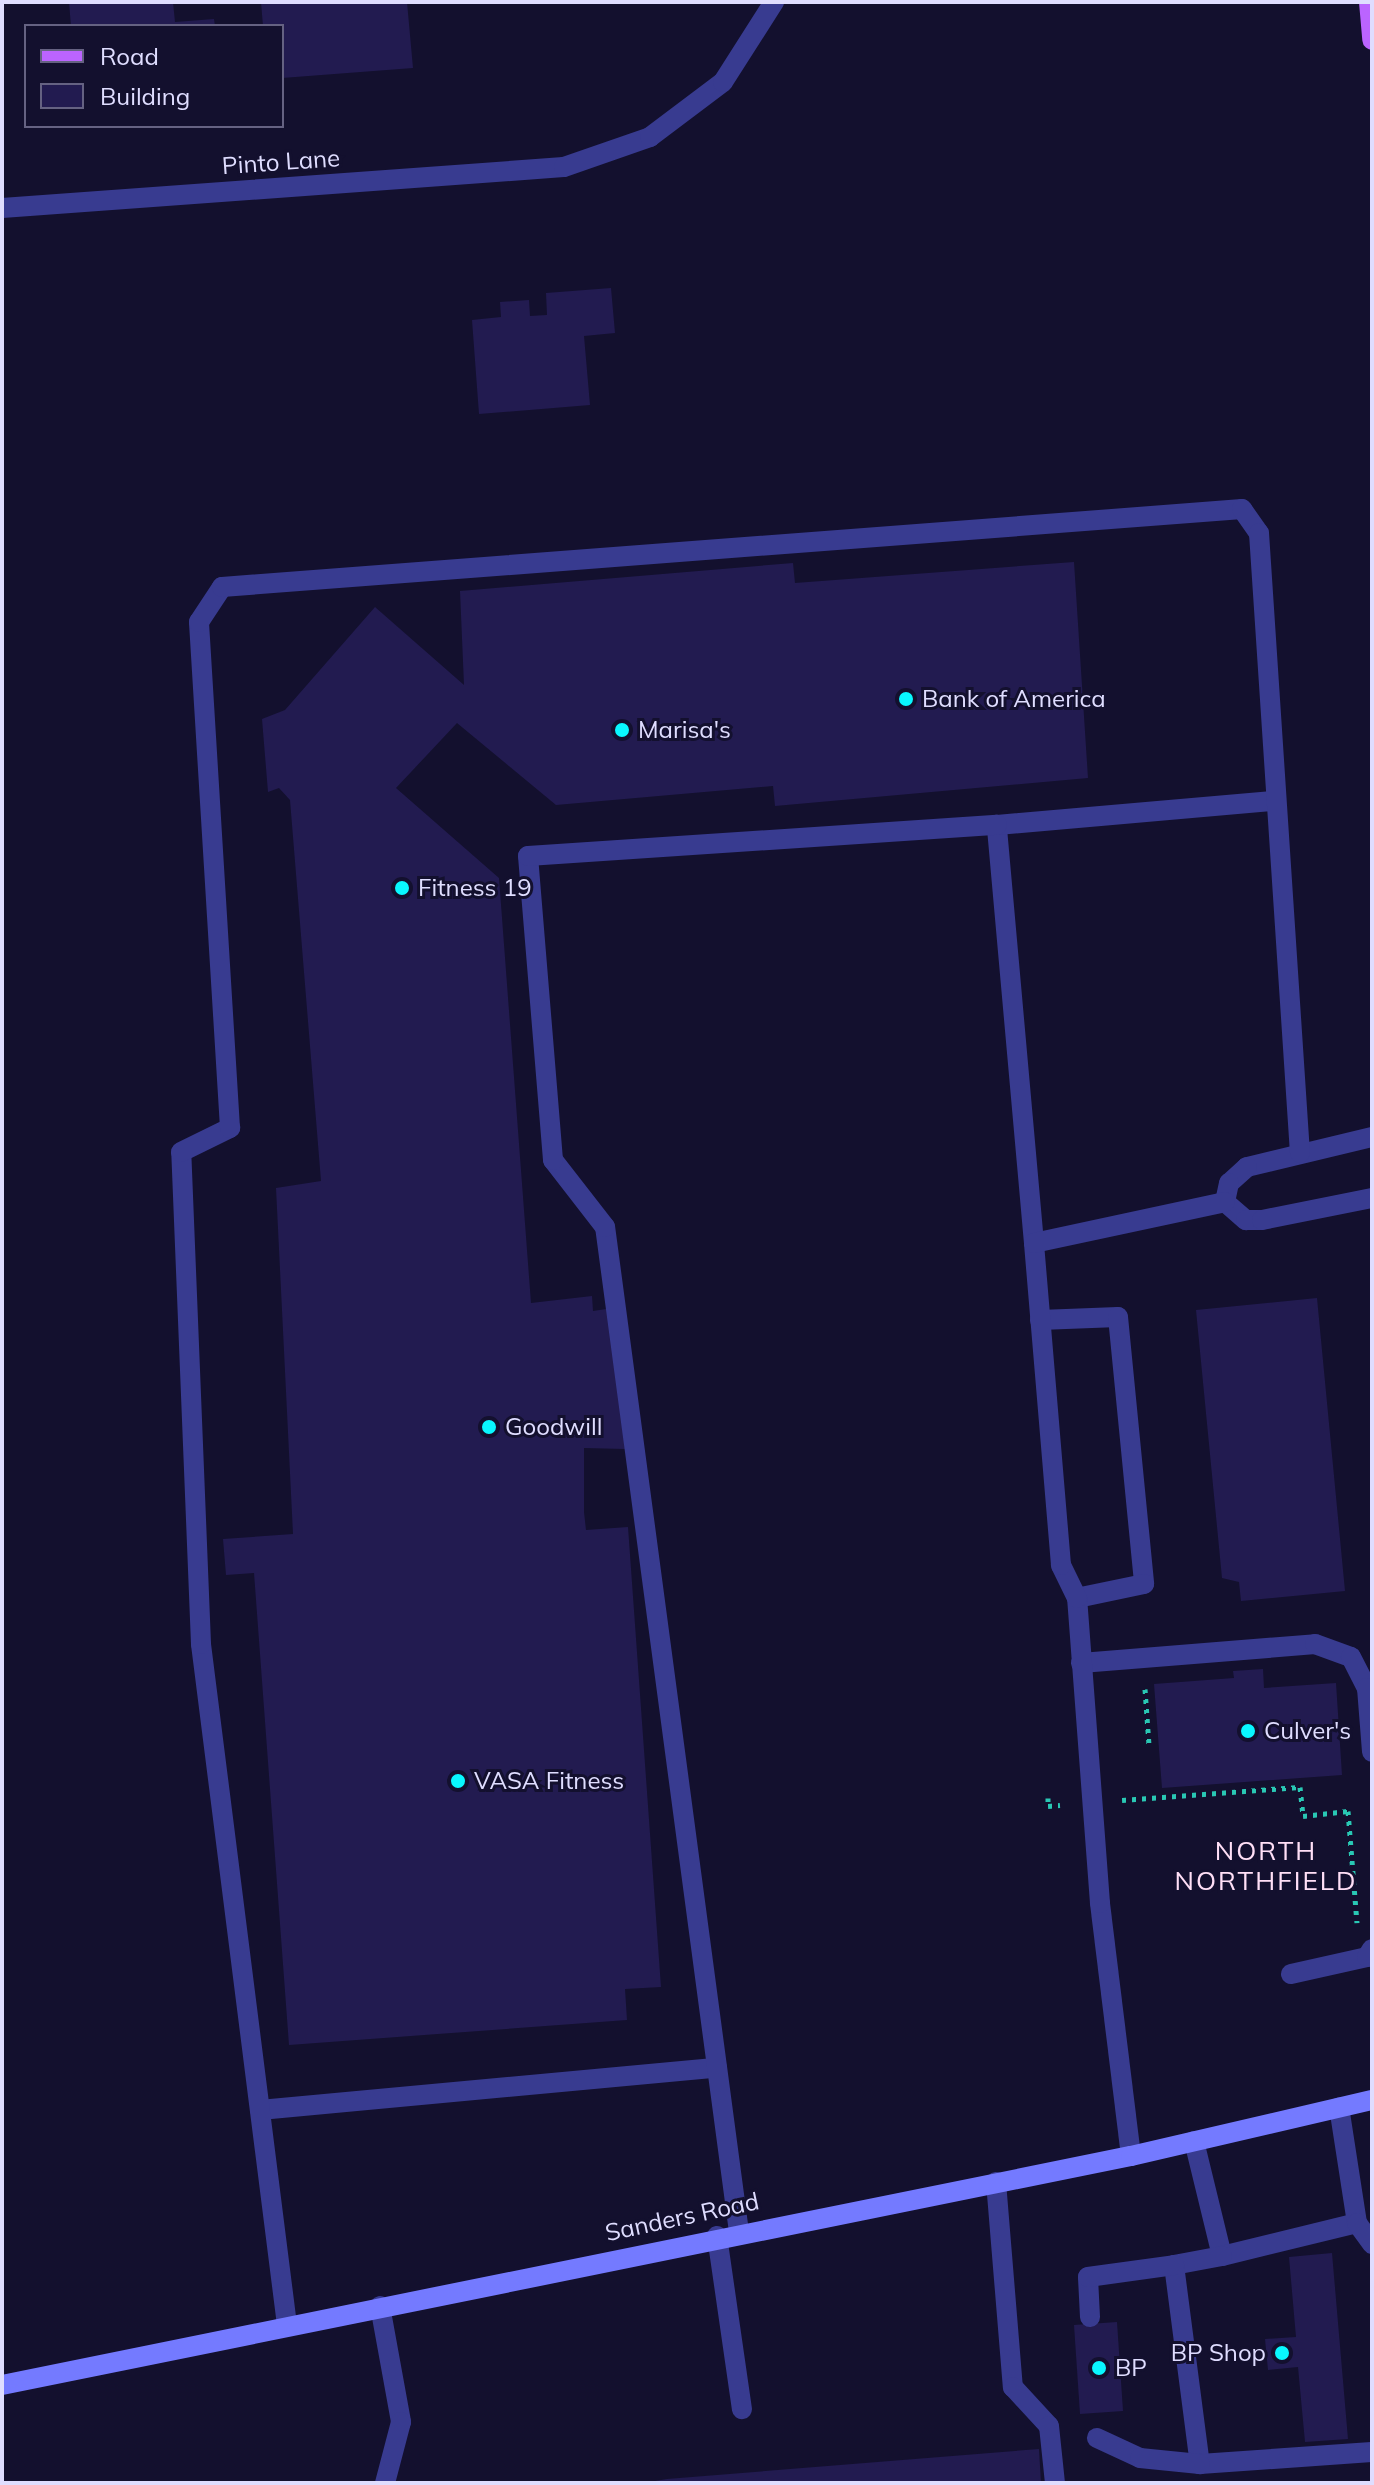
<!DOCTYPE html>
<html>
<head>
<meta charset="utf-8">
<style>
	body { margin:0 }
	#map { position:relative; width:1374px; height:2485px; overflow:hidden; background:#13102e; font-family:Mulish,sans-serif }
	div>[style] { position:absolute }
	.building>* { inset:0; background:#221b50 }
	.path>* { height:5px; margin-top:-2.5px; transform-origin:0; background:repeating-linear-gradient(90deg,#29c8b4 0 4px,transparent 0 10px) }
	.lane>* { height:20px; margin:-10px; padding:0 10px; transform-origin:10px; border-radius:10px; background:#383b90 }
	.street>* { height:20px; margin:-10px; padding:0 10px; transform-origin:10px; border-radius:10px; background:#383b90 }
	.secondary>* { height:20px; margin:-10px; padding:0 10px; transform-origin:10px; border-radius:10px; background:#747aff }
	.primary>* { height:20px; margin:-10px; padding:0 10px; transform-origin:10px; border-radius:10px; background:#bb64ff }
	.dots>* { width:22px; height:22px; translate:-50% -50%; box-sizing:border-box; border:4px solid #13102e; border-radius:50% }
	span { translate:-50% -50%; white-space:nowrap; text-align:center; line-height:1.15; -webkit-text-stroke:6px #13102e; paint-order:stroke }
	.street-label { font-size:24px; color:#dfddff }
	.poi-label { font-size:24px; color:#dfddff }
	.left { translate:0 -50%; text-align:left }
	.right { translate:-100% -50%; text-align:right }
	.neighbourhood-label { font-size:26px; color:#ffdff6; letter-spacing:2px }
	.frame { position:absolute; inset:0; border:4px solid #dfddff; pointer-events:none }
	.legend { position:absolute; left:24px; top:24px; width:260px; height:104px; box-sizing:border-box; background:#13102e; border:2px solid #656282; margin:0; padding:10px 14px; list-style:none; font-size:24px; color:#dfddff }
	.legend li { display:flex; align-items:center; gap:16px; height:40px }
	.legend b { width:40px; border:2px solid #656282 }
</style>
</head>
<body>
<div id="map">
	<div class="building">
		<div style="clip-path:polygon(69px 2px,173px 2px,175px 22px,214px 19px,215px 26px,71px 26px)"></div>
		<div style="clip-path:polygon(261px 2px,407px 2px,413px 68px,282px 78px,282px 26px,263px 26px)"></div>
		<div style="clip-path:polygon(611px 288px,615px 333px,584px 336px,590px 405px,479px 414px,472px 320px,501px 317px,500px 302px,529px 300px,530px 316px,547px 315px,546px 293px)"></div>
		<div style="clip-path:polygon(1074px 562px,1088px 778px,775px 806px,773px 786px,556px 805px,457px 723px,396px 788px,499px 878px,531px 1303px,592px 1296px,593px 1311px,613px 1308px,625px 1449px,584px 1448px,584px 1512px,586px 1530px,628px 1527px,661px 1987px,625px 1989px,627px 2020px,289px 2045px,254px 1573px,226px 1575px,223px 1539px,293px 1534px,276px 1188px,321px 1181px,290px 800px,279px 788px,268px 792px,262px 719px,285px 710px,375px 607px,464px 685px,460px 591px,793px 563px,795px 583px)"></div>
		<div style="clip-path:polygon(1317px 1298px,1345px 1591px,1241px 1601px,1239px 1582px,1222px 1578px,1196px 1310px)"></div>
		<div style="clip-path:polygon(1263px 1669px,1264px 1688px,1336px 1683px,1342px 1775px,1162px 1788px,1154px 1684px,1234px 1678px,1233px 1671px)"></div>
		<div style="clip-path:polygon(1332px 2253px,1348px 2439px,1305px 2442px,1298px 2367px,1268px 2370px,1265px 2339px,1296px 2337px,1289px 2257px)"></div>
		<div style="clip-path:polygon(1117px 2322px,1123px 2411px,1080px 2414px,1074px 2325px)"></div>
		<div style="clip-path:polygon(1039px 2449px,1041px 2483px,643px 2483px,667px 2479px)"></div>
	</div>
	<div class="path">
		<div style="left:1145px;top:1689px;width:56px;rotate:85.9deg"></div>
		<div style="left:1048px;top:1798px;width:8px;rotate:90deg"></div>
		<div style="left:1048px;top:1806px;width:12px;rotate:-5deg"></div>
		<div style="left:1122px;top:1800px;width:178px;rotate:-4.2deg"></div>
		<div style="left:1300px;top:1787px;width:29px;rotate:84deg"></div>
		<div style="left:1303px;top:1816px;width:45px;rotate:-6.3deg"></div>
		<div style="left:1348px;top:1811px;width:112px;rotate:85.4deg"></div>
	</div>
	<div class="lane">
		<div style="left:1372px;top:1137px;width:129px;rotate:166.5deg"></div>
		<div style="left:1247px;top:1167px;width:24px;rotate:138deg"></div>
		<div style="left:1229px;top:1183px;width:19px;rotate:102deg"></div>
		<div style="left:1225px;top:1202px;width:28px;rotate:41deg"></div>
		<div style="left:1246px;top:1220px;width:16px"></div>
		<div style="left:1262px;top:1220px;width:112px;rotate:-11.3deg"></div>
		<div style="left:1034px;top:1243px;width:420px;rotate:-95.1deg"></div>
		<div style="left:997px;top:825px;width:278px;rotate:-5deg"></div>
		<div style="left:1040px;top:1320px;width:78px;rotate:-2.2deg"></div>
		<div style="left:1118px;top:1317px;width:268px;rotate:84.4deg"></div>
		<div style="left:1144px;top:1584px;width:68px;rotate:168.2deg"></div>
		<div style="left:1081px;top:1663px;width:235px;rotate:-4.6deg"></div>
		<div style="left:1315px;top:1644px;width:38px;rotate:20deg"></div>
		<div style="left:1351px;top:1657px;width:35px;rotate:63deg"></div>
		<div style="left:1367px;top:1688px;width:64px;rotate:85.5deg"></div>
		<div style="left:1291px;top:1974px;width:78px;rotate:-12.6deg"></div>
		<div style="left:1367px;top:1957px;width:9px;rotate:-58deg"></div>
		<div style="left:260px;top:2110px;width:459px;rotate:-5.3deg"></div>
		<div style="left:1194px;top:2141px;width:118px;rotate:76.3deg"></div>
		<div style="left:1222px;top:2256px;width:139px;rotate:-13.7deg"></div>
		<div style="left:1357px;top:2223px;width:117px;rotate:-98.8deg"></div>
		<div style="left:1131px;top:2156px;width:255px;rotate:-97deg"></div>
		<div style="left:1100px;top:1903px;width:306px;rotate:-94.3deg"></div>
		<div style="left:1077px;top:1598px;width:37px;rotate:-116deg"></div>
		<div style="left:1061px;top:1565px;width:323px;rotate:-94.8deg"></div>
		<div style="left:1034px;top:1243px;width:195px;rotate:-12.1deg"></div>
		<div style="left:996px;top:2182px;width:206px;rotate:85.3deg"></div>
		<div style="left:1013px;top:2387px;width:53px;rotate:47.3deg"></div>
		<div style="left:1049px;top:2426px;width:57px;rotate:84deg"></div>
		<div style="left:1357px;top:2223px;width:26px;rotate:54deg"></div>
		<div style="left:739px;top:2232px;width:1014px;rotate:-97.59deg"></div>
		<div style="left:605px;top:1227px;width:85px;rotate:-127.8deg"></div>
		<div style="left:553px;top:1160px;width:305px;rotate:-94.7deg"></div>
		<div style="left:528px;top:856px;width:470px;rotate:-3.8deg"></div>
		<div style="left:717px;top:2236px;width:175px;rotate:81.8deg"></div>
		<div style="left:1222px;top:2256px;width:49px;rotate:169.4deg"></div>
		<div style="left:1174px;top:2265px;width:201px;rotate:82.6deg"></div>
		<div style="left:1200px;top:2464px;width:172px;rotate:-4deg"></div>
		<div style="left:380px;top:2306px;width:118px;rotate:79.7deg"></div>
		<div style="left:401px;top:2422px;width:63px;rotate:104.7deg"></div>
		<div style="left:1090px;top:2317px;width:40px;rotate:-92.9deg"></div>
		<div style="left:1088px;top:2277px;width:87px;rotate:-7.9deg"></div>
		<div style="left:287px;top:2325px;width:686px;rotate:-97.2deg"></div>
		<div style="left:201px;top:1644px;width:492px;rotate:-92.3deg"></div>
		<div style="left:181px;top:1152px;width:55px;rotate:-26.1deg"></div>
		<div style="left:230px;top:1128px;width:507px;rotate:-93.51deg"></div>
		<div style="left:199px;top:622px;width:42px;rotate:-56.7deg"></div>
		<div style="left:222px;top:587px;width:1023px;rotate:-4.37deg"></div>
		<div style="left:1242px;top:509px;width:29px;rotate:55deg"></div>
		<div style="left:1259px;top:533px;width:621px;rotate:86.22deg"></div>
		<div style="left:1097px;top:2438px;width:47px;rotate:24.9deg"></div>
		<div style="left:1140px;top:2458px;width:60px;rotate:5.7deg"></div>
	</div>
	<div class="street">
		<div style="left:2px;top:208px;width:563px;rotate:-4.17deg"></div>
		<div style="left:564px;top:167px;width:91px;rotate:-19.2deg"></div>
		<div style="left:650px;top:137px;width:91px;rotate:-37deg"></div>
		<div style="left:723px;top:82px;width:95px;rotate:-57.5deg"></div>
	</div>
	<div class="secondary">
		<div style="left:2px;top:2385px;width:1152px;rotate:-11.47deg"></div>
		<div style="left:1131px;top:2156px;width:247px;rotate:-13.1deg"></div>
	</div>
	<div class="primary">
		<div style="left:1369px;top:2px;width:38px;rotate:85deg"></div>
	</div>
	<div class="dots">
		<div style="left:906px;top:699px;background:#09f7ff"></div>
		<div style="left:622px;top:730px;background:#09f7ff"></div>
		<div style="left:402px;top:888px;background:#09f7ff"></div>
		<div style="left:489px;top:1427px;background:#09f7ff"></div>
		<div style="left:1248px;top:1731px;background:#09f7ff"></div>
		<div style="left:458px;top:1781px;background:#09f7ff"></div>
		<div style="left:1282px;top:2353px;background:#09f7ff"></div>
		<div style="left:1099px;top:2368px;background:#09f7ff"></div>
	</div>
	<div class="street-label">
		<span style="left:281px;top:162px;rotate:-4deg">Pinto Lane</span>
		<span style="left:682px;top:2217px;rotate:-12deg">Sanders Road</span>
	</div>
	<div class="poi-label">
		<span class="left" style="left:922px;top:699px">Bank of America</span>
		<span class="left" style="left:638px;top:730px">Marisa's</span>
		<span class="left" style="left:418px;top:888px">Fitness 19</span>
		<span class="left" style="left:505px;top:1427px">Goodwill</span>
		<span class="left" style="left:1264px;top:1731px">Culver's</span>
		<span class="left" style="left:474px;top:1781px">VASA Fitness</span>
		<span class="right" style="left:1266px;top:2353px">BP Shop</span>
		<span class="left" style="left:1115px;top:2368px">BP</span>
	</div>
	<div class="neighbourhood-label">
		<span style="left:1266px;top:1866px">NORTH<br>NORTHFIELD</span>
	</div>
	<div class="frame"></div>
	<ul class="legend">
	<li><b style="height:10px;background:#bb64ff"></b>Road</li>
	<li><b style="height:22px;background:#221b50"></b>Building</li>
	</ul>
</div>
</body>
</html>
